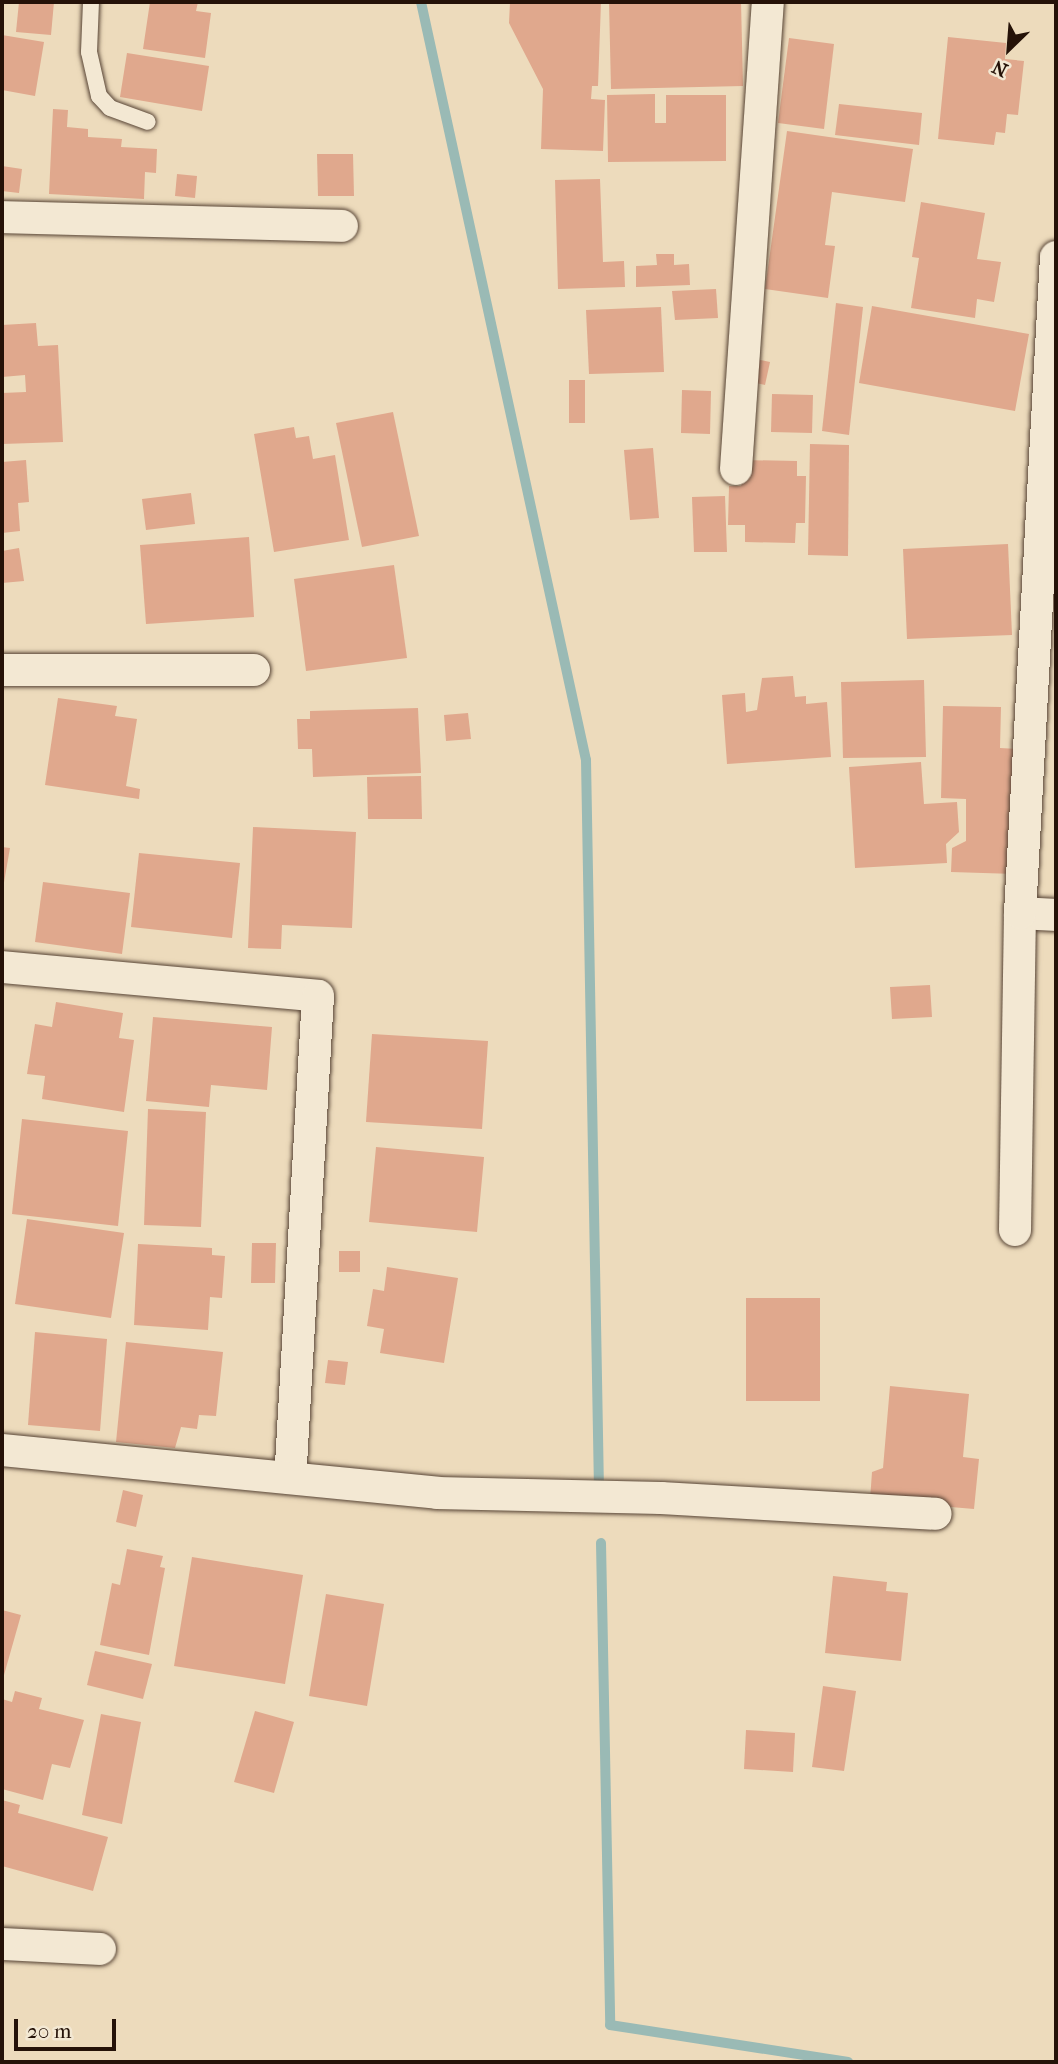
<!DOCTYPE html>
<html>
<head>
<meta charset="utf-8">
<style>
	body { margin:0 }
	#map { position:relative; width:1058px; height:2064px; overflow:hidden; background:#eddbbc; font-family:"IM FELL French Canon",serif }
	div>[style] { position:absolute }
	.stream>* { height:10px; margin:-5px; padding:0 5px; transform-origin:5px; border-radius:5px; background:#9abab5 }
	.building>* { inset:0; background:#e0a88d }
	.roads { filter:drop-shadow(0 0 2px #574435) drop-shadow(0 0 2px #574435) }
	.service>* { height:16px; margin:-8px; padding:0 8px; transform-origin:8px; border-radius:8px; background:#f3e8d3 }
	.minor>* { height:32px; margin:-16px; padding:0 16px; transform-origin:16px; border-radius:16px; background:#f3e8d3 }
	span { translate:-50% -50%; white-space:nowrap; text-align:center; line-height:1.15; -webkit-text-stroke:6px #f3e8d3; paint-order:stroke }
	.frame { position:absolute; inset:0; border:4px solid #251208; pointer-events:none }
	.north { position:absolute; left:974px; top:14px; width:70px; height:70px; -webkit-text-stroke:5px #f3e8d3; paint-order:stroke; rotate:205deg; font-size:19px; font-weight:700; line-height:28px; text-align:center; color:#251208 }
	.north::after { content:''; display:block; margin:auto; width:24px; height:32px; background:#251208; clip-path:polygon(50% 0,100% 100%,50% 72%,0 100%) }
	.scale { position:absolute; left:14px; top:2019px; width:102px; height:32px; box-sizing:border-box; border:4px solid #251208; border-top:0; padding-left:9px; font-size:21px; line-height:24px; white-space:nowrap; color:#251208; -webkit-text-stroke:5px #f3e8d3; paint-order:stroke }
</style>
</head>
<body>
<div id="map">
	<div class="stream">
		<div style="left:421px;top:2px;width:776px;rotate:77.72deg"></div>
		<div style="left:586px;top:760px;width:732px;rotate:88.98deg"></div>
		<div style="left:601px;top:1543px;width:482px;rotate:88.9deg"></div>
		<div style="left:610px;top:2025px;width:241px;rotate:8.8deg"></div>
	</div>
	<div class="building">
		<div style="clip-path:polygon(19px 2px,54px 2px,51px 35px,16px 32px)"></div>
		<div style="clip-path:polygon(150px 2px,198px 2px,196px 11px,211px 13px,205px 58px,143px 49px)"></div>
		<div style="clip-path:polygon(510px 2px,601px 2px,598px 86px,592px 86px,591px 99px,605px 100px,603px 151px,541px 149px,543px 89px,509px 23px)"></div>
		<div style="clip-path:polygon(609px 2px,741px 2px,743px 86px,611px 89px)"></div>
		<div style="clip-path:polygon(2px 35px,44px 42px,35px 96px,2px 90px)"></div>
		<div style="clip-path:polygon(948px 37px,1006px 43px,1005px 59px,1024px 61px,1018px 115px,1007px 114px,1005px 133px,996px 132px,994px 145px,938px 139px)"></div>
		<div style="clip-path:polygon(789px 38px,834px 44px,824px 129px,778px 123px)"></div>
		<div style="clip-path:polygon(127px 53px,209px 66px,202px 111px,120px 97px)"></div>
		<div style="clip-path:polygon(655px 94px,655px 123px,666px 123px,666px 95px,726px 95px,726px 161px,608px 162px,607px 95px)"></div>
		<div style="clip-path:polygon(839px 104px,922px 113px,919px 145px,835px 135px)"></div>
		<div style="clip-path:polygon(53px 109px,68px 110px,67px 127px,88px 129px,88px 137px,122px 139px,121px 147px,157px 149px,156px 173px,145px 172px,144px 199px,49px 194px)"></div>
		<div style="clip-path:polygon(787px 131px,913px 149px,905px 202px,832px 192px,825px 245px,835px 246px,828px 298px,765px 289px)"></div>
		<div style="clip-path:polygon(317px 154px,353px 154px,354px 196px,318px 196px)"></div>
		<div style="clip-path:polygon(2px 166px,22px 169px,19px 193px,2px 191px)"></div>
		<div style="clip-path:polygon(177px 174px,197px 176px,195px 198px,175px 196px)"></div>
		<div style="clip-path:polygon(600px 179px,603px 262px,624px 261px,625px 287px,558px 289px,555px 180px)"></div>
		<div style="clip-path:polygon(921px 202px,985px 213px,977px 259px,1001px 262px,994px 302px,977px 299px,975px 318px,911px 308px,919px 258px,912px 257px)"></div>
		<div style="clip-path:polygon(656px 254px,674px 254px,674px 265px,689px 264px,690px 285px,636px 287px,636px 266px,657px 265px)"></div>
		<div style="clip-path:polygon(716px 289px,718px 318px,675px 320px,672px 291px)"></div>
		<div style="clip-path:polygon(836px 303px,863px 307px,849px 435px,822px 431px)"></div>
		<div style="clip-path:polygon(872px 306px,1029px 334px,1015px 411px,859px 383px)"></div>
		<div style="clip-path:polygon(661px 307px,664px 372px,589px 374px,586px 310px)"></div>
		<div style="clip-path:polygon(36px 323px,38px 346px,58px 345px,63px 442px,2px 444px,2px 393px,26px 392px,25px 375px,2px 377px,2px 325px)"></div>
		<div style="clip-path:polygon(751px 358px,770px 362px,765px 385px,747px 381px)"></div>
		<div style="clip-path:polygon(569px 380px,585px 380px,585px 423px,569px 423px)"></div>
		<div style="clip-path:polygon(682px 390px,711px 391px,710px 434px,681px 433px)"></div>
		<div style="clip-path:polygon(772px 394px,813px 395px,812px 433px,771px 432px)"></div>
		<div style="clip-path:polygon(393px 412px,419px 536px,362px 547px,336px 423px)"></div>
		<div style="clip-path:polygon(294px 427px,296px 438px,309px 436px,313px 459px,335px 455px,349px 540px,274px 552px,254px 434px)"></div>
		<div style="clip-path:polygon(810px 444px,849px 445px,848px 556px,808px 555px)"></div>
		<div style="clip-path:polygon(653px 448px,659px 518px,630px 520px,624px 450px)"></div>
		<div style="clip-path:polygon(26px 460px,29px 502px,18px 503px,20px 531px,2px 533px,2px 462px)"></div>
		<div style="clip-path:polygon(742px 460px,797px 461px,797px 476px,806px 476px,805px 523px,796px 523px,795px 543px,745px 542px,745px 525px,728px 525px,729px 486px,741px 486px)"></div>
		<div style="clip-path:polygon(191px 493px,195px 524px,146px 530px,142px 499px)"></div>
		<div style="clip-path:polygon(725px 496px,727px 552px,694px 552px,692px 497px)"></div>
		<div style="clip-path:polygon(249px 537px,254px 617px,146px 624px,140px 545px)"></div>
		<div style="clip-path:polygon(1008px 544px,1012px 635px,907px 639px,903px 549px)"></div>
		<div style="clip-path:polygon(19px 548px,24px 581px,2px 583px,2px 551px)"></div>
		<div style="clip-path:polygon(394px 565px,407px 658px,306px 671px,294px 579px)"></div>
		<div style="clip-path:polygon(793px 676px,795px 697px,806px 696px,806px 704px,827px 702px,831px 757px,727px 764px,722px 695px,745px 693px,746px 712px,757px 710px,762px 678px)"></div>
		<div style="clip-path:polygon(924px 680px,926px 757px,843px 758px,841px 682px)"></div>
		<div style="clip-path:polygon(58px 698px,117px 706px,115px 716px,137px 719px,126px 786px,140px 789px,139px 799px,45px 785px)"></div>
		<div style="clip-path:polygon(943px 706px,1001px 707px,1000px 748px,1018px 749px,1015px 874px,951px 872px,952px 848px,966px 841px,966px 799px,941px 798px)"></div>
		<div style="clip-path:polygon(418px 708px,421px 773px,313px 777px,312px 749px,298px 749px,297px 719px,310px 719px,310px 711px)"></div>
		<div style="clip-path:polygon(468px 713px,471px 739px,446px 741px,444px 715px)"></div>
		<div style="clip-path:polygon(921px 762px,924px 804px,957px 802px,959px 832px,946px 844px,947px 863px,855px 868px,849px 767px)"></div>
		<div style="clip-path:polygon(421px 776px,422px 819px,368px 819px,367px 777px)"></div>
		<div style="clip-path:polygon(253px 827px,356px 832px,352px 928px,282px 925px,281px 949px,248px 948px)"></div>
		<div style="clip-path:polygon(2px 847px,10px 848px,3px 888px,2px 888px)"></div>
		<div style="clip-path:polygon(139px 853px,240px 863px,232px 938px,131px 927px)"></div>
		<div style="clip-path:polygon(43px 882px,130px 893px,122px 954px,35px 942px)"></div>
		<div style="clip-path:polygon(930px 985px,932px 1017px,892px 1019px,890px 987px)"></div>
		<div style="clip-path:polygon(56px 1002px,123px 1013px,119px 1038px,134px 1040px,124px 1112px,42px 1099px,45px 1076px,27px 1074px,35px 1024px,52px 1027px)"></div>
		<div style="clip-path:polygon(153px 1017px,272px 1027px,267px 1090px,211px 1085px,209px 1107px,146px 1101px)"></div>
		<div style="clip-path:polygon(372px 1034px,488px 1041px,482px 1129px,366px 1122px)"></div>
		<div style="clip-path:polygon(148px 1109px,206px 1112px,201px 1227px,144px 1225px)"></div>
		<div style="clip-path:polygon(22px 1119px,128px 1131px,118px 1226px,12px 1214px)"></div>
		<div style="clip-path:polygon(376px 1147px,484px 1157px,477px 1232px,369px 1222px)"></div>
		<div style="clip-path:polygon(27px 1219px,124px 1233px,111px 1318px,15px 1304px)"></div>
		<div style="clip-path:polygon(252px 1243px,276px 1243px,275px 1283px,251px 1283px)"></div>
		<div style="clip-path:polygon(138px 1244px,212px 1248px,212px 1255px,225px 1256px,222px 1298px,210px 1297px,208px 1330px,134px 1325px)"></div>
		<div style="clip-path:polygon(339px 1251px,360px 1251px,360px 1272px,339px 1272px)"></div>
		<div style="clip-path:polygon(387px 1267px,458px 1278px,444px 1363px,380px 1353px,384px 1329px,367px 1326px,373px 1289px,384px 1291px)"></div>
		<div style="clip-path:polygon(746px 1298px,820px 1298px,820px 1401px,746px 1401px)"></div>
		<div style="clip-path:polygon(35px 1332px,107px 1339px,100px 1431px,28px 1425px)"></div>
		<div style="clip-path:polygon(126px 1342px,223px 1352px,216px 1416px,199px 1415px,197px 1429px,181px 1427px,175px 1448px,116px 1442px)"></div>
		<div style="clip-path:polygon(328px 1360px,348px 1362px,345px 1385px,325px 1383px)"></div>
		<div style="clip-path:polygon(890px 1386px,969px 1394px,963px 1457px,979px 1459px,974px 1509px,870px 1500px,872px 1472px,883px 1468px)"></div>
		<div style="clip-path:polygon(123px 1490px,143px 1495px,136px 1527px,116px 1522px)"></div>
		<div style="clip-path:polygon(127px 1549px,163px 1556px,160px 1567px,165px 1568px,149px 1655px,100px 1645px,112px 1583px,120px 1585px)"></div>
		<div style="clip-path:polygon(192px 1557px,303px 1575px,285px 1684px,174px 1666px)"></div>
		<div style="clip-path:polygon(833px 1576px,887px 1582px,886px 1591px,908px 1593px,901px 1661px,825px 1653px)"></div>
		<div style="clip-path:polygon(326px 1594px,384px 1604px,367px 1706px,309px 1696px)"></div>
		<div style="clip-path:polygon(2px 1610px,21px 1615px,4px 1675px,2px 1674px)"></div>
		<div style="clip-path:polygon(95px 1651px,152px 1664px,143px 1699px,87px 1685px)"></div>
		<div style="clip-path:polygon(823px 1686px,856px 1691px,844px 1771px,812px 1767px)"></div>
		<div style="clip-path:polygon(15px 1691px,42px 1698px,39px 1709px,84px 1720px,70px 1768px,52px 1764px,43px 1800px,2px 1789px,2px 1699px,12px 1702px)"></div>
		<div style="clip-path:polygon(255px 1711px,294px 1722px,274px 1793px,234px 1782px)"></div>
		<div style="clip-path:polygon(101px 1714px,141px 1722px,122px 1824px,82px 1815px)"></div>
		<div style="clip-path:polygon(746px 1730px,795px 1733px,793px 1772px,744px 1769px)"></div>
		<div style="clip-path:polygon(2px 1800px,20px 1805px,18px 1813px,108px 1837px,93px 1891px,2px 1866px)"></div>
	</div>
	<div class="roads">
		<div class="service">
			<div style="left:91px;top:2px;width:50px;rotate:92.3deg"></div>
			<div style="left:89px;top:52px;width:45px;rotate:77.2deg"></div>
			<div style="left:99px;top:96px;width:16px;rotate:47deg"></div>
			<div style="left:110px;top:108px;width:40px;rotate:20.2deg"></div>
		</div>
		<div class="minor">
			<div style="left:2px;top:217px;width:340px;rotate:1.5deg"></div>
			<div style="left:736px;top:469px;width:468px;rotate:-86.1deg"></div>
			<div style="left:2px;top:670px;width:252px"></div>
			<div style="left:1020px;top:913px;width:36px;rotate:3deg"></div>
			<div style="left:2px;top:967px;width:317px;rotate:5.2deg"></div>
			<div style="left:318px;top:996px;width:483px;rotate:93.3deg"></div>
			<div style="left:1015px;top:1230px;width:317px;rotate:-89.1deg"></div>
			<div style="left:1020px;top:913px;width:657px;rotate:-86.86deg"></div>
			<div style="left:2px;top:1450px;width:437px;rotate:5.6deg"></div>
			<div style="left:437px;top:1493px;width:224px;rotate:1.3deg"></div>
			<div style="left:661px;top:1498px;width:275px;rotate:3.3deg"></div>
			<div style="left:2px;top:1944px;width:98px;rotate:2.9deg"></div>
		</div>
	</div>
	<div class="frame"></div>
	<div class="north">N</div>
	<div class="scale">20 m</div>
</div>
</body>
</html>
